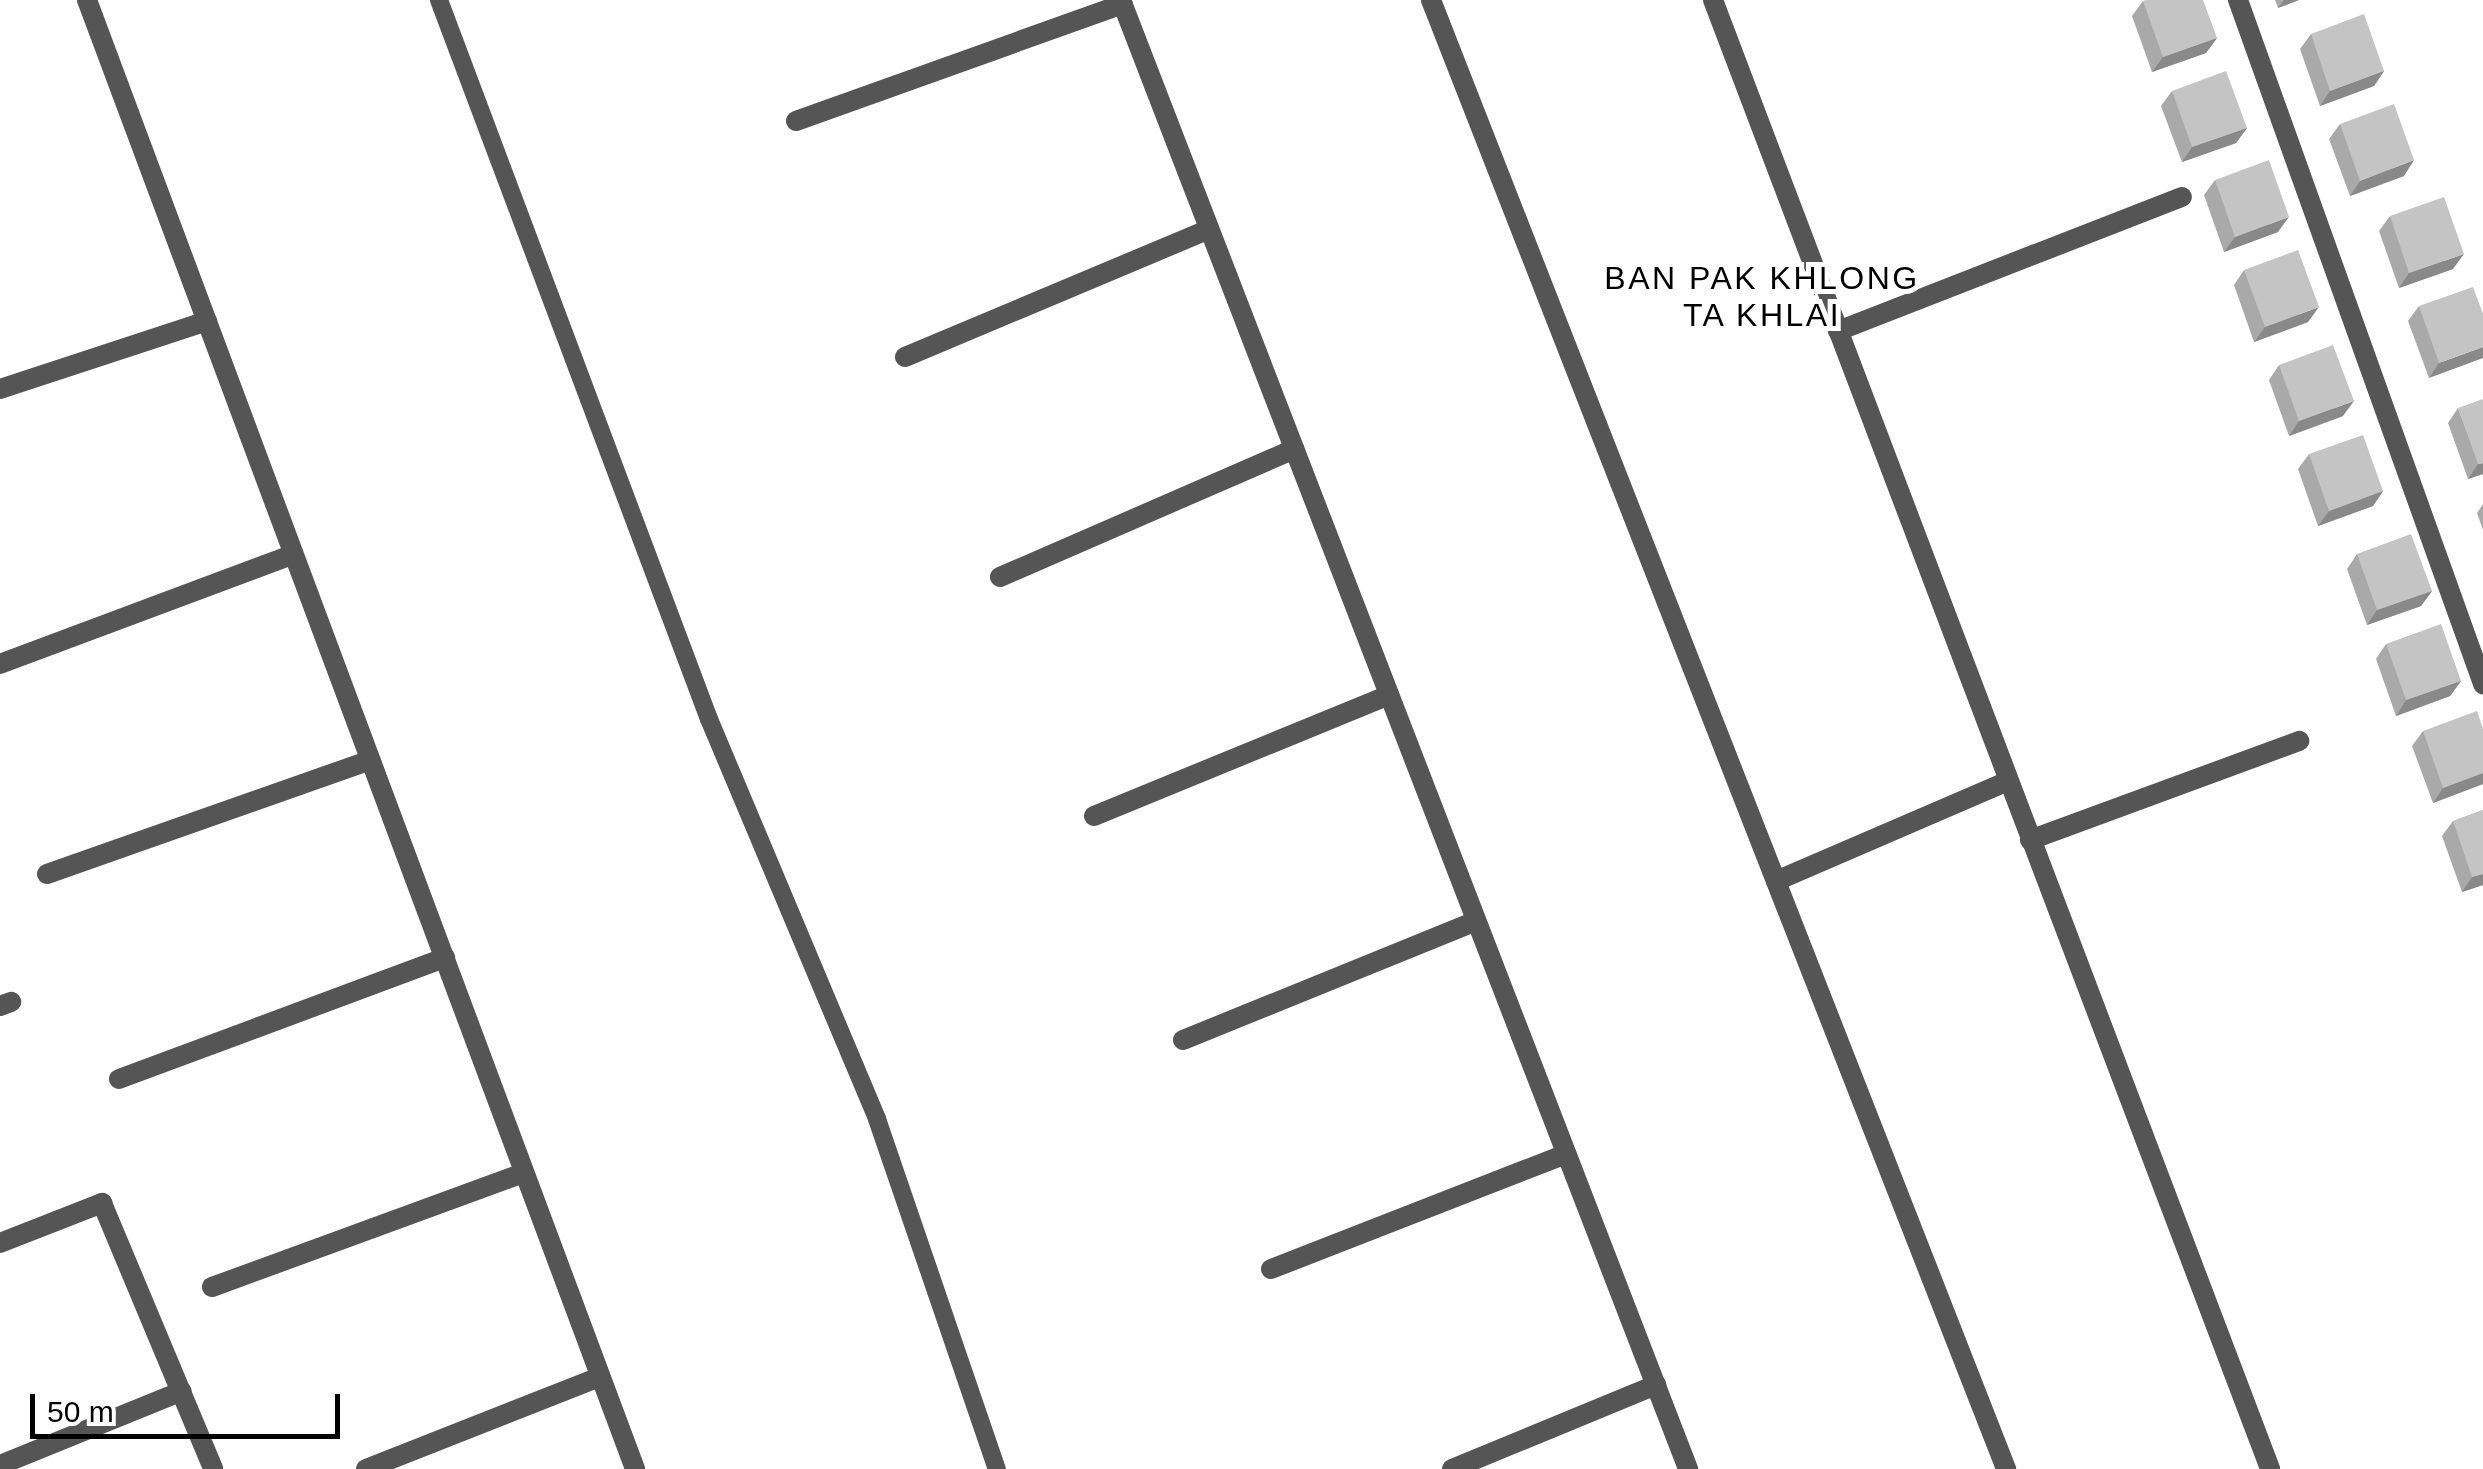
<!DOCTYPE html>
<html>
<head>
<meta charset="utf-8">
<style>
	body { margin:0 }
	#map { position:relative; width:2483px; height:1469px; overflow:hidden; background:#fff; font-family:Arial,sans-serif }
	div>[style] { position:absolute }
	.service>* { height:18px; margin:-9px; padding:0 9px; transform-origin:9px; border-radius:9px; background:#555 }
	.minor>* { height:20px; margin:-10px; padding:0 10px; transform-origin:10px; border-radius:10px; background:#555 }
	.wall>* { inset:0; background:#a9a9a9 }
	.shaded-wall>* { inset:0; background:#898989 }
	.building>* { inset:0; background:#c4c4c4 }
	span { translate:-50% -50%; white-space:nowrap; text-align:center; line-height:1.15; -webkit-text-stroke:10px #fff; paint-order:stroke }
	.quarter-label { font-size:32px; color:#000; letter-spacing:2.5px }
	.scale { position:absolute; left:30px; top:1394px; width:310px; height:45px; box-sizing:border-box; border:5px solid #000; border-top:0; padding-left:12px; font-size:30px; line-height:35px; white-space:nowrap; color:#000; -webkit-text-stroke:8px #fff; paint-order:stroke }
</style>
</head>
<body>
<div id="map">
	<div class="service">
		<div style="left:439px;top:0;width:768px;rotate:69.42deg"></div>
		<div style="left:709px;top:719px;width:434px;rotate:67.2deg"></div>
		<div style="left:877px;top:1119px;width:370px;rotate:71.1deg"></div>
	</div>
	<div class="minor">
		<div style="left:87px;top:0;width:1568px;rotate:69.54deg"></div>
		<div style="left:1121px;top:0;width:1575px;rotate:68.89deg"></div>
		<div style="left:1431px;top:0;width:1578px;rotate:68.62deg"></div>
		<div style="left:1713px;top:0;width:1571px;rotate:69.23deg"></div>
		<div style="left:2238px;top:0;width:727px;rotate:70.29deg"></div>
		<div style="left:796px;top:121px;width:347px;rotate:-19.7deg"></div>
		<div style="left:1838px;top:331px;width:369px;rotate:-21.3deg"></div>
		<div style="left:905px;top:357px;width:330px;rotate:-22.8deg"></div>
		<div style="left:0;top:389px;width:218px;rotate:-18.2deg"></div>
		<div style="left:1000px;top:577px;width:321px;rotate:-23.5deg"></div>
		<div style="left:0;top:664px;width:311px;rotate:-20.5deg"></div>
		<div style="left:1094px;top:816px;width:319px;rotate:-22.3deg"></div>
		<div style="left:2030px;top:840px;width:287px;rotate:-20.2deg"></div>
		<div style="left:47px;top:874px;width:343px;rotate:-19.4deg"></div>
		<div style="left:1776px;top:881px;width:253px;rotate:-23.3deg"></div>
		<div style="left:0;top:1006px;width:12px;rotate:-20deg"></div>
		<div style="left:1183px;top:1040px;width:316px;rotate:-22.1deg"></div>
		<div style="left:119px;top:1079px;width:348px;rotate:-20.4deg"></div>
		<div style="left:0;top:1243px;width:110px;rotate:-21.4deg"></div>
		<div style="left:102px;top:1203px;width:288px;rotate:67.3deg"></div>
		<div style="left:1271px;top:1269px;width:317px;rotate:-21.3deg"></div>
		<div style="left:212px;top:1287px;width:332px;rotate:-20.1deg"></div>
		<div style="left:0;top:1465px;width:196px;rotate:-22.1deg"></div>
		<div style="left:366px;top:1469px;width:251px;rotate:-21.5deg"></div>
		<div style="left:1452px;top:1469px;width:221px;rotate:-22.4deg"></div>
	</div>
	<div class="wall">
		<div style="clip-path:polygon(2275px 0,2299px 0,2278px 8px)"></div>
		<div style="clip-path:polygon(2143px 1px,2217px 38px,2206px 53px,2152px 72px,2132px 16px)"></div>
		<div style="clip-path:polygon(2311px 34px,2384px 71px,2374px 86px,2320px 106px,2300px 49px)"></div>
		<div style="clip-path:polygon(2172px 91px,2247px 128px,2236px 143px,2182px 162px,2161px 106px)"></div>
		<div style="clip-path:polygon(2340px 124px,2404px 176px,2350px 196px,2329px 139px)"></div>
		<div style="clip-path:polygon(2215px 180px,2278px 232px,2224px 252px,2204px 195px)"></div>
		<div style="clip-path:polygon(2390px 216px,2453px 269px,2399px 288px,2379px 231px)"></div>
		<div style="clip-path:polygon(2244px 270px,2308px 322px,2254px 342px,2234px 285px)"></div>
		<div style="clip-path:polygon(2419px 306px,2483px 314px,2429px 378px,2408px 321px)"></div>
		<div style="clip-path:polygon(2279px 365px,2343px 416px,2289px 436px,2269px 380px)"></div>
		<div style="clip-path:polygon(2458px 408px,2483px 474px,2468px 479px,2448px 423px)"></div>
		<div style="clip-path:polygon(2309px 454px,2383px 491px,2373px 506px,2318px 526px,2298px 469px)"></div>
		<div style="clip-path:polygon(2483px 504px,2483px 530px,2477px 513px)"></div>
		<div style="clip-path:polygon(2357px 554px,2432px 591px,2421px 606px,2367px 625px,2347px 569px)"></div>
		<div style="clip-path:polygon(2386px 644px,2461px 681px,2450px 696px,2396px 716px,2376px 659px)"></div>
		<div style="clip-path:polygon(2483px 729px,2483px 784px,2433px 803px,2412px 746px,2423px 731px)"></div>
		<div style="clip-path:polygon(2483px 810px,2483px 885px,2462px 892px,2442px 836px,2453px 821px)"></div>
	</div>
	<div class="shaded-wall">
		<div style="clip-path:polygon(2284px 0,2299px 0,2278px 8px)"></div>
		<div style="clip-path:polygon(2217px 38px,2206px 53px,2152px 72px,2163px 57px)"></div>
		<div style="clip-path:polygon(2384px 71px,2374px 86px,2320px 106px,2330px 91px)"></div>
		<div style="clip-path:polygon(2247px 128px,2236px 143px,2182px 162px,2192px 147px)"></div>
		<div style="clip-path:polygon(2414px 160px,2404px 176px,2350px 196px,2360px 181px)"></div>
		<div style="clip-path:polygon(2289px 217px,2278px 232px,2224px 252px,2235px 237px)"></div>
		<div style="clip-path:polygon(2464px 254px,2453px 269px,2399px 288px,2409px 273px)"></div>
		<div style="clip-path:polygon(2319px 307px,2308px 322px,2254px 342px,2265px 327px)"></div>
		<div style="clip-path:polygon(2483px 347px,2483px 358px,2429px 378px,2439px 363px)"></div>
		<div style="clip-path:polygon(2354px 401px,2343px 416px,2289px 436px,2299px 421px)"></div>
		<div style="clip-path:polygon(2483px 463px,2483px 474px,2468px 479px,2478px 464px)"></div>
		<div style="clip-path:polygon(2383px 491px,2373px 506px,2318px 526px,2329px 511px)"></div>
		<div style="clip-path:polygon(2432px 591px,2421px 606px,2367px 625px,2377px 610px)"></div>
		<div style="clip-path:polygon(2461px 681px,2450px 696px,2396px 716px,2406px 700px)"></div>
		<div style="clip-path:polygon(2483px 773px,2483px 784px,2433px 803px,2443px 788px)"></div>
		<div style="clip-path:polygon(2483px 874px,2483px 885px,2462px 892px,2472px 877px)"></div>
	</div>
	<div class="building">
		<div style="clip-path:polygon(2146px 0,2203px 0,2217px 38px,2163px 57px,2143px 1px)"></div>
		<div style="clip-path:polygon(2364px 14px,2384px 71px,2330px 91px,2311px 34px)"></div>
		<div style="clip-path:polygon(2226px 71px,2247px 128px,2192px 147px,2172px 91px)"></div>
		<div style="clip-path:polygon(2394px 104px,2414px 160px,2360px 181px,2340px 124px)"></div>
		<div style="clip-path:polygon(2269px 160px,2289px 217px,2235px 237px,2215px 180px)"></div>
		<div style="clip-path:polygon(2444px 197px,2464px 254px,2409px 273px,2390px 216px)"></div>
		<div style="clip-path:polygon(2298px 250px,2319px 307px,2265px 327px,2244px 270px)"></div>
		<div style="clip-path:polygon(2473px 287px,2483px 314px,2483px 347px,2439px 363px,2419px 306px)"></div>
		<div style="clip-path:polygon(2333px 345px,2354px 401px,2299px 421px,2279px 365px)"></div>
		<div style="clip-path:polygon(2483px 399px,2483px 463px,2478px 464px,2458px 408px)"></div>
		<div style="clip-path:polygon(2363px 435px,2383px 491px,2329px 511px,2309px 454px)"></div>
		<div style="clip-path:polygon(2411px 534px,2432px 591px,2377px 610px,2357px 554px)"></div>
		<div style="clip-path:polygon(2441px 624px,2461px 681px,2406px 700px,2386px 644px)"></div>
		<div style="clip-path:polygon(2477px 711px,2483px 729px,2483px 773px,2443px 788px,2423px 731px)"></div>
		<div style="clip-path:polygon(2483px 810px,2483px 874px,2472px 877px,2453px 821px)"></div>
	</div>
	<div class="quarter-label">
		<span style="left:1762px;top:297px">BAN PAK KHLONG<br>TA KHLAI</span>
	</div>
	<div class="scale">50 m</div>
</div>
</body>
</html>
